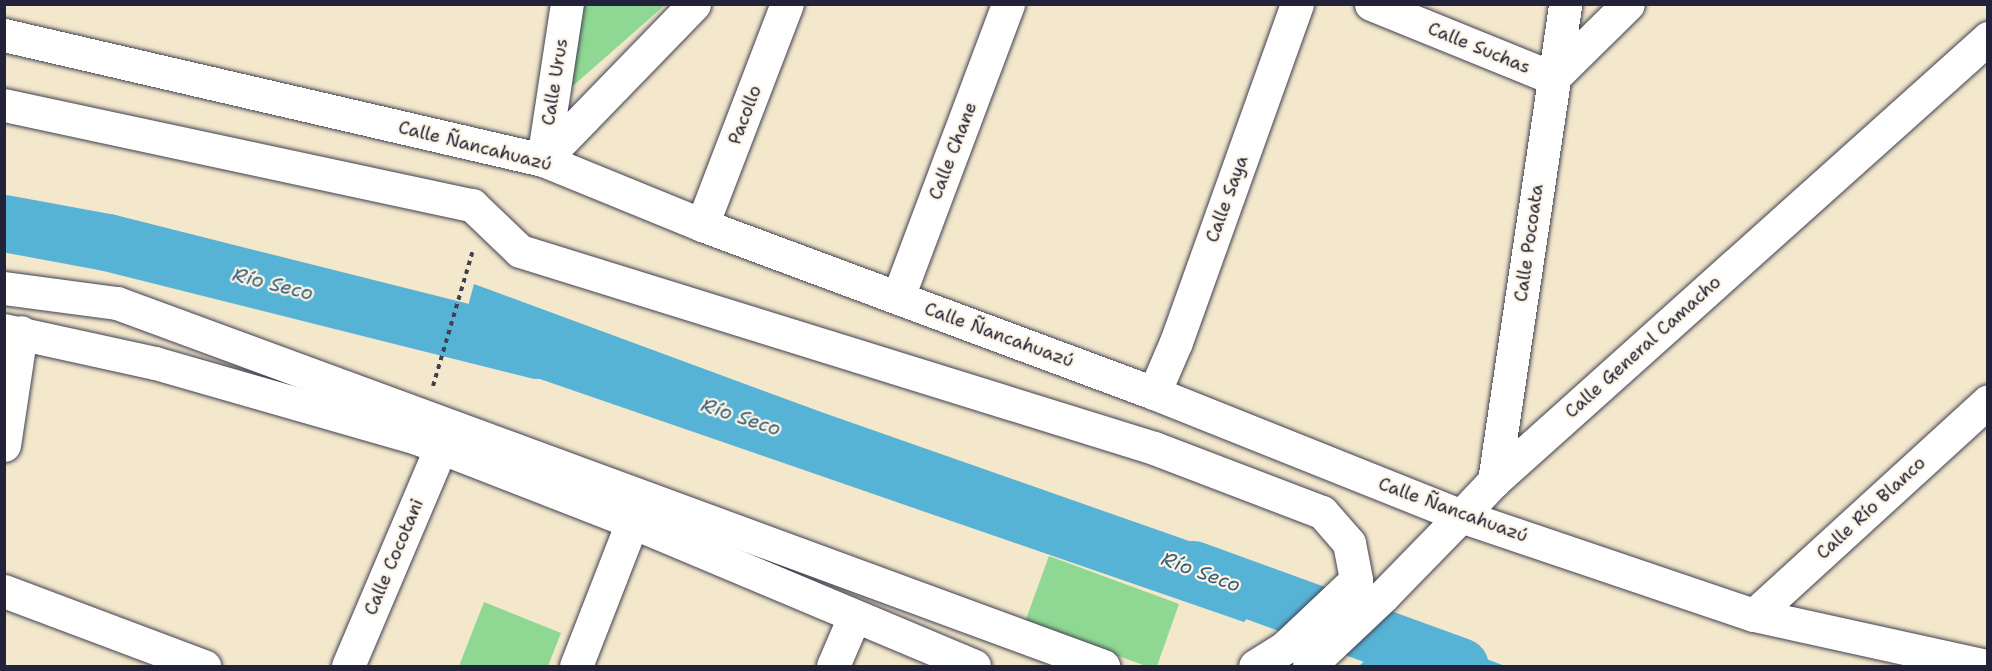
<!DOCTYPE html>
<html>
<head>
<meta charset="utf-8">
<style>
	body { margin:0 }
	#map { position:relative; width:1992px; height:671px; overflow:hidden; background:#f3e7cc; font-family:"Shantell Sans",sans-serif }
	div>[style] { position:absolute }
	.green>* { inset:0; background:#8fd893 }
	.water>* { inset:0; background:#57b3d5 }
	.river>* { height:57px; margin:-28.5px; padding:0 28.5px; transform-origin:28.5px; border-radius:28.5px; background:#57b3d5 }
	.path>* { height:4px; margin-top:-2px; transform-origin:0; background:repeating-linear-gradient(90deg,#414051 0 4.5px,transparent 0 9px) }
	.roads { filter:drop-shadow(0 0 2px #414051) drop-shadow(0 0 2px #414051) }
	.street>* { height:33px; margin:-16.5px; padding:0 16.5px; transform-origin:16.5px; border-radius:16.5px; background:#fff }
	.secondary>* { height:33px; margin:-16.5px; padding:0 16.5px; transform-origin:16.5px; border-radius:16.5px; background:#fff }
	span { translate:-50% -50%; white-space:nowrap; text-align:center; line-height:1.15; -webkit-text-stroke:4.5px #fcf5e5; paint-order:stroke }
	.street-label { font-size:18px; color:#22223b }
	.water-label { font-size:20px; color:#375c79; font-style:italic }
	.frame { position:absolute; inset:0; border:6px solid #22223b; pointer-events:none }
</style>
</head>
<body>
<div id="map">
	<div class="green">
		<div style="clip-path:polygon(580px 5px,665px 5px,566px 92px)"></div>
		<div style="clip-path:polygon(1049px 556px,1179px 604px,1157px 666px,1146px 666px,1025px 622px)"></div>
		<div style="clip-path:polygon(484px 602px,561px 633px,548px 666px,459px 666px)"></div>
	</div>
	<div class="water">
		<div style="clip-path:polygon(474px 284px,824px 413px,1286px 575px,1244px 622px,456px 350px)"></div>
		<div style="clip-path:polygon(1401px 627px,1505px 666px,1359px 666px)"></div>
	</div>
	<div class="river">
		<div style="left:4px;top:223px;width:105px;rotate:10.5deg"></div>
		<div style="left:107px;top:242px;width:443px;rotate:14.1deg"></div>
		<div style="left:1193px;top:569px;width:284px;rotate:20deg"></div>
	</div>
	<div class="path">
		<div style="left:433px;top:386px;width:142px;rotate:-73.6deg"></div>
	</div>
	<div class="roads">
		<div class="street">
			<div style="left:1371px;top:4px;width:196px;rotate:22.1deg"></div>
			<div style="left:1553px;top:78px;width:105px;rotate:-44.6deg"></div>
			<div style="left:4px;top:105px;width:479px;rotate:12.1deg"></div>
			<div style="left:472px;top:205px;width:66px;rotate:43.8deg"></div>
			<div style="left:520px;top:251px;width:664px;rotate:17.26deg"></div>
			<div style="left:1154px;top:448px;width:180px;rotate:20.9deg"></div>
			<div style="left:1322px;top:512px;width:41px;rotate:48.9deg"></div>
			<div style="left:1349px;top:543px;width:38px;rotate:79deg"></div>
			<div style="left:1356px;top:580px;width:99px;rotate:136.6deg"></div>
			<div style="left:1284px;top:648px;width:34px;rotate:148deg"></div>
			<div style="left:543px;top:160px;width:217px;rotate:-45.9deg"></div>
			<div style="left:543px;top:160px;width:158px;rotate:-81.3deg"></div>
			<div style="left:702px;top:225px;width:237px;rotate:-69deg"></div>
			<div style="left:4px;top:288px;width:114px;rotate:7.6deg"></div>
			<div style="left:117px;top:303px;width:1051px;rotate:20.21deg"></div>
			<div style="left:898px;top:297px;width:313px;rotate:-69.4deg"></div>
			<div style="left:1154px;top:393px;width:56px;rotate:-66.7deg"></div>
			<div style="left:1176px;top:342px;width:359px;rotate:-70.3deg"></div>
			<div style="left:4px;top:445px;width:114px;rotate:-81.4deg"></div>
			<div style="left:1494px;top:481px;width:482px;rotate:-81.5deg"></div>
			<div style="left:1461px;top:516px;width:48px;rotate:-46.7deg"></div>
			<div style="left:1494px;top:481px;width:664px;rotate:-41.88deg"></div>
			<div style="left:4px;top:591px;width:214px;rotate:20.6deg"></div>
			<div style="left:1754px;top:615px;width:317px;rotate:-42.4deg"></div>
			<div style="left:348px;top:666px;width:238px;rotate:-67deg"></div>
			<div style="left:576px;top:666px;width:155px;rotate:-68.7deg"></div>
			<div style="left:833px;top:666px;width:53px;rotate:-66.8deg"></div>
		</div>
		<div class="secondary">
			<div style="left:4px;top:35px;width:553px;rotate:13.06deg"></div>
			<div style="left:543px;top:160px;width:172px;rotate:22.2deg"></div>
			<div style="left:702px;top:225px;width:482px;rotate:20.4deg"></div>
			<div style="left:1154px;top:393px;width:331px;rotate:21.8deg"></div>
			<div style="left:1461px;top:516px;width:309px;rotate:18.7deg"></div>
			<div style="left:1754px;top:615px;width:237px;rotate:12.4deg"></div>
			<div style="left:4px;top:330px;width:155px;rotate:12.3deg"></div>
			<div style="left:155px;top:363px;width:273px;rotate:16deg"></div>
			<div style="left:417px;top:438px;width:231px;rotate:21.3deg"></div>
			<div style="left:632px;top:522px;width:371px;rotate:22.8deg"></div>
			<div style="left:1309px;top:666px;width:102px;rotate:-43.4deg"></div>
			<div style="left:1383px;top:596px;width:112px;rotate:-45.7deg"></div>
		</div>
	</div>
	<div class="street-label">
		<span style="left:1479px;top:48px;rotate:22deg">Calle Suchas</span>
		<span style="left:555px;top:82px;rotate:-81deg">Calle Urus</span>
		<span style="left:745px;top:115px;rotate:-69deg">Pacollo</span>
		<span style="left:475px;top:146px;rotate:14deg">Calle Ñancahuazú</span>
		<span style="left:953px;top:151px;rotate:-69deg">Calle Chane</span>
		<span style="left:1227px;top:199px;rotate:-70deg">Calle Saya</span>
		<span style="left:1529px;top:243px;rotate:-82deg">Calle Pocoata</span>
		<span style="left:999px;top:335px;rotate:20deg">Calle Ñancahuazú</span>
		<span style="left:1643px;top:347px;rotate:-42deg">Calle General Camacho</span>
		<span style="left:1871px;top:508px;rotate:-43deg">Calle Río Blanco</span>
		<span style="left:1453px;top:510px;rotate:20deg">Calle Ñancahuazú</span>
		<span style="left:394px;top:557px;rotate:-67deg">Calle Cocotani</span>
	</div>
	<div class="water-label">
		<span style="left:273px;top:284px;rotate:14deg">Río Seco</span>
		<span style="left:741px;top:417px;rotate:18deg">Río Seco</span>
		<span style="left:1201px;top:572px;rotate:20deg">Río Seco</span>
	</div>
	<div class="frame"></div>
</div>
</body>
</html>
